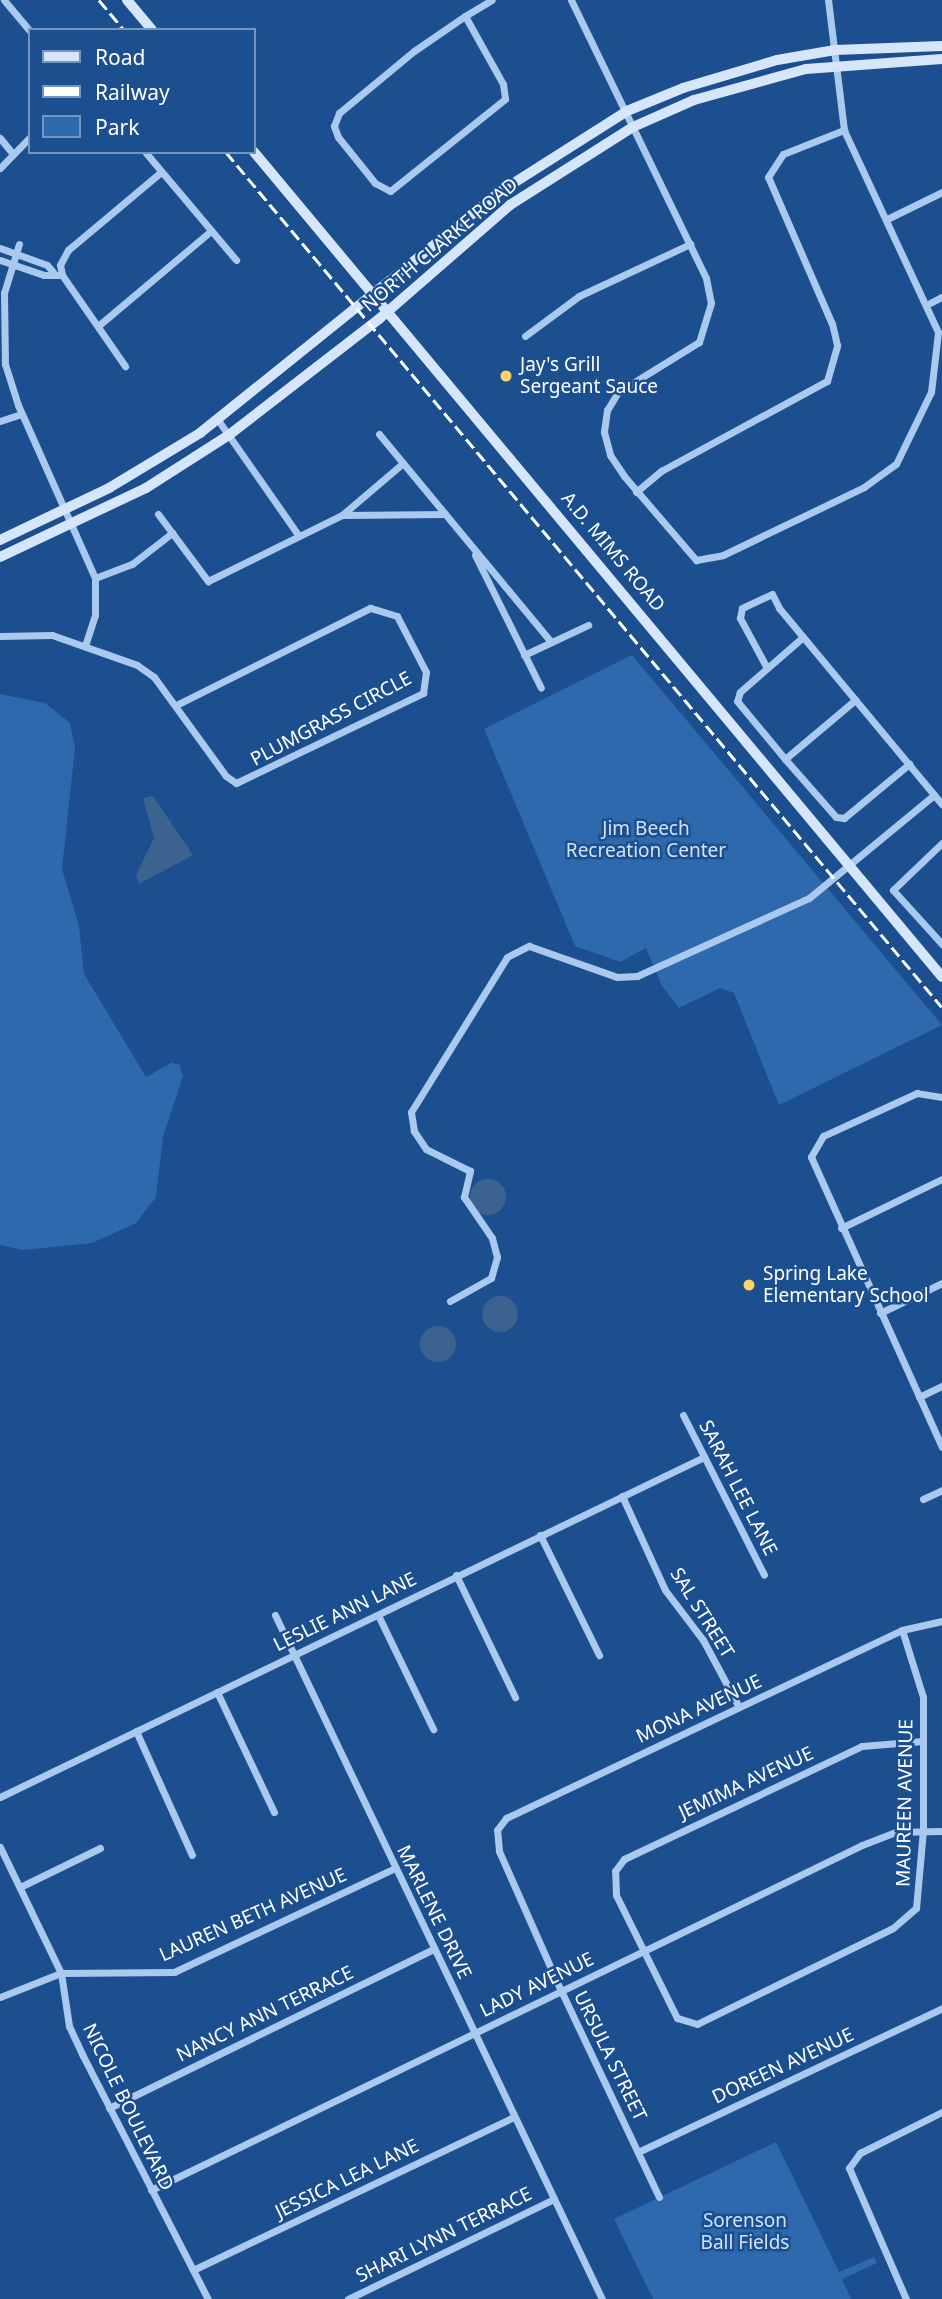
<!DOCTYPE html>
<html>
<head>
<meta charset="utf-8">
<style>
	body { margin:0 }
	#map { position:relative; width:942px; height:2299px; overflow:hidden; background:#1b4f8f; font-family:"Noto Sans",sans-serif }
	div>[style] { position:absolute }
	.green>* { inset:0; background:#2e69ad }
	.water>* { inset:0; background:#3c6290 }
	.round { border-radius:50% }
	.street>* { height:7px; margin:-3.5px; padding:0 3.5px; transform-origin:3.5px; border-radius:3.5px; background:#a9c9ee }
	.secondary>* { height:10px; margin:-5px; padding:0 5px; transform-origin:5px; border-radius:5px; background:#d6e6fa }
	.rail>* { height:2.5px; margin-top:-1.25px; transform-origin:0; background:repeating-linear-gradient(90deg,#fff 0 12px,transparent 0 17px) }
	.dots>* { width:19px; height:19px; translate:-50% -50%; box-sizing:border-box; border:4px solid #1b4f8f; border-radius:50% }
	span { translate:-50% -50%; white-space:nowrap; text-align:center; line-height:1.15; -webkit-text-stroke:5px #1b4f8f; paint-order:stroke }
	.street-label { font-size:19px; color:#fff }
	.poi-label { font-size:19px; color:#fff }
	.left { translate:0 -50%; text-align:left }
	.park-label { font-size:19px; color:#cfe3fa }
	.legend { position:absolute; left:28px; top:28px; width:228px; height:126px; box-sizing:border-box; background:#1b4f8f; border:2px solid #7695bc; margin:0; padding:9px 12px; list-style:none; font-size:21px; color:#fff }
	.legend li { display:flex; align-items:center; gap:14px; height:35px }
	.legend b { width:35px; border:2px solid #7695bc }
</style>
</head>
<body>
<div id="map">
	<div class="green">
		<div style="clip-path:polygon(632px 655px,942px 1025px,779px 1105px,734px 993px,720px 988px,679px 1008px,662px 986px,646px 948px,620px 962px,575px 946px,484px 729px)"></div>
		<div style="clip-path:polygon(0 694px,45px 703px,70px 723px,75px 748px,62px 869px,79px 926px,84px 974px,146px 1077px,171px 1063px,179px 1064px,183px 1076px,163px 1137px,156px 1197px,136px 1223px,92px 1243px,23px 1250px,0 1245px)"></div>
		<div style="clip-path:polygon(776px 2142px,839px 2272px,874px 2257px,877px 2263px,842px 2279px,851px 2299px,653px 2299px,614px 2219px)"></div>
	</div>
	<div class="water">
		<div style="clip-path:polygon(153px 796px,193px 855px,139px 884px,136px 875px,154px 838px,143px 798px)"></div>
		<div class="round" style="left:470px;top:1179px;width:36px;height:36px"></div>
		<div class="round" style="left:482px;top:1296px;width:36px;height:36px"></div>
		<div class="round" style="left:420px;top:1326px;width:36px;height:36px"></div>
	</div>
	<div class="street">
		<div style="left:4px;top:0;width:40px;rotate:50deg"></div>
		<div style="left:571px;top:0;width:309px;rotate:64.1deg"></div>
		<div style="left:706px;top:278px;width:25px;rotate:79deg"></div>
		<div style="left:711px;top:303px;width:41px;rotate:107.1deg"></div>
		<div style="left:699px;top:342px;width:95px;rotate:148.3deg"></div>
		<div style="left:618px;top:392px;width:21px;rotate:121deg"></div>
		<div style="left:607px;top:410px;width:22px;rotate:98deg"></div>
		<div style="left:604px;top:432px;width:24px;rotate:75deg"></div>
		<div style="left:610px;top:455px;width:25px;rotate:56deg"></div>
		<div style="left:624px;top:476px;width:111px;rotate:49.4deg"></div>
		<div style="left:696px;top:560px;width:27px;rotate:-10deg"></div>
		<div style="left:723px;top:555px;width:157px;rotate:-25.7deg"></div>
		<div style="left:864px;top:487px;width:39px;rotate:-36deg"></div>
		<div style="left:896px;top:464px;width:80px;rotate:-64.1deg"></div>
		<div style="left:931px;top:392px;width:60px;rotate:-83.3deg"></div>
		<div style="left:938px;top:332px;width:223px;rotate:-115deg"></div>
		<div style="left:844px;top:130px;width:131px;rotate:-97deg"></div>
		<div style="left:465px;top:16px;width:78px;rotate:60.8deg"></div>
		<div style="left:503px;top:84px;width:15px;rotate:82deg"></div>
		<div style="left:505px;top:99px;width:147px;rotate:141.3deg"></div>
		<div style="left:390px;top:191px;width:17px;rotate:-152deg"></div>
		<div style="left:375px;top:183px;width:59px;rotate:-128.8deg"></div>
		<div style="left:338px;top:137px;width:12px;rotate:-110deg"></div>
		<div style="left:334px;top:126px;width:14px;rotate:-69deg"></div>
		<div style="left:339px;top:113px;width:97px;rotate:-39.6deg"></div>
		<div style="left:414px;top:51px;width:62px;rotate:-34.5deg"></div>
		<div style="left:465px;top:16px;width:31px;rotate:-31deg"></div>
		<div style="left:0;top:138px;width:19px;rotate:51deg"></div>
		<div style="left:146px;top:153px;width:140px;rotate:49.9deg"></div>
		<div style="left:0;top:168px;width:43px;rotate:-45.9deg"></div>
		<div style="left:887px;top:219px;width:61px;rotate:-26.1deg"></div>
		<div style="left:19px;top:244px;width:51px;rotate:107deg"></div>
		<div style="left:4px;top:293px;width:71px;rotate:89.2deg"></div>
		<div style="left:5px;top:364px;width:43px;rotate:72.4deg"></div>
		<div style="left:18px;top:405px;width:189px;rotate:66deg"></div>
		<div style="left:95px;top:578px;width:37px;rotate:90deg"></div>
		<div style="left:95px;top:615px;width:33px;rotate:108deg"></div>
		<div style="left:0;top:248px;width:50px;rotate:19.9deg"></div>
		<div style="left:47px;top:265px;width:9px;rotate:49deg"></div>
		<div style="left:0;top:260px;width:46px;rotate:18.8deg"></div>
		<div style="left:44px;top:275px;width:18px"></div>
		<div style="left:62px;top:275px;width:111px;rotate:55.3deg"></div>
		<div style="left:62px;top:275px;width:10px;rotate:-101deg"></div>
		<div style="left:60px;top:265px;width:17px;rotate:-62deg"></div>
		<div style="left:68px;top:250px;width:121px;rotate:-40deg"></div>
		<div style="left:928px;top:304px;width:16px;rotate:-27deg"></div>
		<div style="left:98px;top:326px;width:148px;rotate:-40.1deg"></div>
		<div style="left:525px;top:336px;width:67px;rotate:-36.5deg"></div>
		<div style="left:579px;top:296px;width:123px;rotate:-25.1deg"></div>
		<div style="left:218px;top:420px;width:141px;rotate:55.1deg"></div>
		<div style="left:0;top:421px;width:22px;rotate:-18deg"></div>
		<div style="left:379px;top:434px;width:270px;rotate:50.4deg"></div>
		<div style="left:636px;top:492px;width:33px;rotate:-40deg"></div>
		<div style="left:661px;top:471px;width:189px;rotate:-28.5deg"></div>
		<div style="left:827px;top:381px;width:37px;rotate:-74deg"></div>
		<div style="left:837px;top:345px;width:22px;rotate:-103deg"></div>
		<div style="left:832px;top:324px;width:160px;rotate:-113.5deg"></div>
		<div style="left:768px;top:177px;width:27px;rotate:-57deg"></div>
		<div style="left:783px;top:154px;width:66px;rotate:-21.5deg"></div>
		<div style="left:158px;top:514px;width:84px;rotate:53.3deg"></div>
		<div style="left:208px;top:581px;width:149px;rotate:-26.2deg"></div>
		<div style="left:342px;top:515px;width:80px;rotate:-40.4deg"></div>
		<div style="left:343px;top:515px;width:102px;rotate:-0.6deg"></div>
		<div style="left:475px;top:555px;width:148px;rotate:63.6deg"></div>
		<div style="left:95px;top:578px;width:40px;rotate:-21deg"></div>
		<div style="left:132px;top:564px;width:51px;rotate:-37.8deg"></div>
		<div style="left:0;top:636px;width:52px;rotate:-1.1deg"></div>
		<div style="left:52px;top:635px;width:90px;rotate:19.4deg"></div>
		<div style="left:137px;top:665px;width:21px;rotate:35deg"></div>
		<div style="left:154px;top:677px;width:122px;rotate:54deg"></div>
		<div style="left:226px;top:776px;width:12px;rotate:35deg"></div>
		<div style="left:236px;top:783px;width:208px;rotate:-25.7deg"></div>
		<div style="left:423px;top:693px;width:21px;rotate:-82deg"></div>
		<div style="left:426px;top:672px;width:63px;rotate:-117.4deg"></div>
		<div style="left:397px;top:616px;width:28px;rotate:-163deg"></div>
		<div style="left:370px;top:608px;width:217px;rotate:153.4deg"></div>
		<div style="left:803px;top:637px;width:84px;rotate:138.9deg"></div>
		<div style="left:740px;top:692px;width:9px;rotate:108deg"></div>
		<div style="left:737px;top:701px;width:75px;rotate:50.4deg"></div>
		<div style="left:785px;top:759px;width:77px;rotate:48.7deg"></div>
		<div style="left:836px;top:817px;width:8px;rotate:7deg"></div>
		<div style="left:844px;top:818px;width:85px;rotate:-39.7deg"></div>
		<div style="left:524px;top:655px;width:71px;rotate:-25.1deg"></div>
		<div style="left:767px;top:668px;width:57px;rotate:-118.4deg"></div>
		<div style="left:740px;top:618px;width:10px;rotate:-79deg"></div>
		<div style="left:742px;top:608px;width:33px;rotate:-25deg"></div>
		<div style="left:772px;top:594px;width:16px;rotate:63deg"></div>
		<div style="left:779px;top:608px;width:255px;rotate:50.3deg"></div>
		<div style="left:785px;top:759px;width:92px;rotate:-40.1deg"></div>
		<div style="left:942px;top:843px;width:68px;rotate:136.2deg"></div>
		<div style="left:893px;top:890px;width:73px;rotate:47.8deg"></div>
		<div style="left:942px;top:1097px;width:25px;rotate:-171deg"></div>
		<div style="left:917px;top:1093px;width:103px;rotate:155.4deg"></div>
		<div style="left:823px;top:1136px;width:24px;rotate:120deg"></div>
		<div style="left:811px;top:1157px;width:318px;rotate:65.7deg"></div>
		<div style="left:841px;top:1228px;width:112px;rotate:-25.9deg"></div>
		<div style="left:450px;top:1301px;width:47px;rotate:-29.3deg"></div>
		<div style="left:491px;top:1278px;width:22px;rotate:-74deg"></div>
		<div style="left:497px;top:1257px;width:20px;rotate:-105deg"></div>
		<div style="left:492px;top:1238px;width:50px;rotate:-124.3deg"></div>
		<div style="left:464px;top:1197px;width:27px;rotate:-77deg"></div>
		<div style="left:470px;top:1171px;width:49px;rotate:-153.4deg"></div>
		<div style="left:426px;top:1149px;width:22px;rotate:-124deg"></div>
		<div style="left:414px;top:1131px;width:19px;rotate:-99deg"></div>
		<div style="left:411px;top:1112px;width:182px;rotate:-58.2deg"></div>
		<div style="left:507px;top:957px;width:25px;rotate:-27deg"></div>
		<div style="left:529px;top:946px;width:93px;rotate:19.4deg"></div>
		<div style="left:617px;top:977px;width:20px;rotate:-3deg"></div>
		<div style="left:637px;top:976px;width:189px;rotate:-24.4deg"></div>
		<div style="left:809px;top:898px;width:162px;rotate:-39.5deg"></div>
		<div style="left:880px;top:1313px;width:69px;rotate:-25.8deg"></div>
		<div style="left:919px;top:1397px;width:25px;rotate:-26deg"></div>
		<div style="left:683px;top:1415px;width:179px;rotate:63.1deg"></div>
		<div style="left:622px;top:1496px;width:103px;rotate:65.4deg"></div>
		<div style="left:665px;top:1590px;width:63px;rotate:52.8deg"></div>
		<div style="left:703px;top:1640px;width:76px;rotate:61.8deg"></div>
		<div style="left:923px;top:1499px;width:21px;rotate:-25deg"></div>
		<div style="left:540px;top:1535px;width:134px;rotate:63.8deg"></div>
		<div style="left:456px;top:1575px;width:136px;rotate:64.2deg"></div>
		<div style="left:275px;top:1615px;width:758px;rotate:64.45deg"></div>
		<div style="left:378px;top:1615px;width:127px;rotate:64.2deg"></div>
		<div style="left:902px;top:1630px;width:70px;rotate:72.6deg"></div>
		<div style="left:923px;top:1697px;width:133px;rotate:90deg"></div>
		<div style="left:923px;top:1830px;width:78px;rotate:95.1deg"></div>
		<div style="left:916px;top:1908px;width:30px;rotate:139deg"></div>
		<div style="left:893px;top:1928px;width:218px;rotate:153.9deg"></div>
		<div style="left:697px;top:2024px;width:21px;rotate:-163deg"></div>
		<div style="left:677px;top:2018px;width:137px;rotate:-116.4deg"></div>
		<div style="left:616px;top:1895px;width:24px;rotate:-92deg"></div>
		<div style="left:615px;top:1871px;width:15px;rotate:-53deg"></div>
		<div style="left:624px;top:1859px;width:263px;rotate:-25.4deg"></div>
		<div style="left:862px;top:1746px;width:61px;rotate:-4.7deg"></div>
		<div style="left:217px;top:1692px;width:133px;rotate:64.6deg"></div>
		<div style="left:136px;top:1731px;width:136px;rotate:65.7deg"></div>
		<div style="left:0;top:1797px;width:782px;rotate:-25.78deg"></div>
		<div style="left:0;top:1847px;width:140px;rotate:64.2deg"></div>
		<div style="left:61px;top:1973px;width:54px;rotate:81.4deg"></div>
		<div style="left:69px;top:2026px;width:33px;rotate:65deg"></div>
		<div style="left:83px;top:2056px;width:273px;rotate:62.8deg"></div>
		<div style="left:20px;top:1887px;width:89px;rotate:-26deg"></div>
		<div style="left:0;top:1997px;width:66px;rotate:-21.5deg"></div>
		<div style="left:61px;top:1973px;width:113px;rotate:-0.5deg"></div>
		<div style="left:174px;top:1972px;width:244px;rotate:-25.2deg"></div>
		<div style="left:109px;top:2108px;width:362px;rotate:-26.1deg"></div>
		<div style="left:638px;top:2152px;width:336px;rotate:-25.3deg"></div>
		<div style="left:151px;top:2190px;width:790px;rotate:-25.88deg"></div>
		<div style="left:862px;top:1845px;width:36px;rotate:-21deg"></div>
		<div style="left:896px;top:1832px;width:46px;rotate:-1.2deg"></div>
		<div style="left:659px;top:2197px;width:228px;rotate:-115.4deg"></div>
		<div style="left:561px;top:1991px;width:153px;rotate:-113.9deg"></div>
		<div style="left:499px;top:1851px;width:21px;rotate:-95deg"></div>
		<div style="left:497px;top:1830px;width:15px;rotate:-53deg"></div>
		<div style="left:506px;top:1818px;width:438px;rotate:-25.4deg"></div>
		<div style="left:902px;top:1630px;width:41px;rotate:-12.7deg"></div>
		<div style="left:193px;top:2270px;width:356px;rotate:-25.5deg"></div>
		<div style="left:348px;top:2299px;width:229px;rotate:-25.9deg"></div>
		<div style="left:906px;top:2299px;width:143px;rotate:-113.5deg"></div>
		<div style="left:849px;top:2168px;width:19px;rotate:-54deg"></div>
		<div style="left:860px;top:2153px;width:92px;rotate:-26.6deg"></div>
	</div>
	<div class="secondary">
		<div style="left:127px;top:0;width:39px;rotate:50deg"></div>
		<div style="left:254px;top:152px;width:1074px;rotate:50.17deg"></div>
		<div style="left:0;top:540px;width:121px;rotate:-25.5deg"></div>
		<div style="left:109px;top:488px;width:106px;rotate:-31.1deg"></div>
		<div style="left:200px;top:433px;width:383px;rotate:-38.8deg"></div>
		<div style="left:498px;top:193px;width:153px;rotate:-32.4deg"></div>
		<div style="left:627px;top:111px;width:61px;rotate:-22.3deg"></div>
		<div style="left:683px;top:88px;width:98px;rotate:-16.6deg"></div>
		<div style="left:777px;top:60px;width:59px;rotate:-9.8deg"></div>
		<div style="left:835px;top:50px;width:107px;rotate:-2.1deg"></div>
		<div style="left:0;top:557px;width:161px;rotate:-25.3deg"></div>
		<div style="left:146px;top:488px;width:98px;rotate:-32.6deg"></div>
		<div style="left:229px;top:435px;width:190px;rotate:-37.7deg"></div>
		<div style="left:379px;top:319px;width:174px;rotate:-41deg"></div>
		<div style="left:510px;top:205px;width:146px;rotate:-32.4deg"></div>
		<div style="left:633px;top:127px;width:67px;rotate:-23.9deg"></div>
		<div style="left:694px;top:100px;width:116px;rotate:-15.5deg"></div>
		<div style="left:806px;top:69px;width:136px;rotate:-4.2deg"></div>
	</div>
	<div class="rail">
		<div style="left:99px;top:0;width:39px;rotate:50deg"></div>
		<div style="left:226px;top:152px;width:1115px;rotate:50.06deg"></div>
	</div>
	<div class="dots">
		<div style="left:506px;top:376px;background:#ffd166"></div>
		<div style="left:749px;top:1285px;background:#ffd166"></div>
	</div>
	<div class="street-label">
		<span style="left:440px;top:245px;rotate:-40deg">NORTH CLARKE ROAD</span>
		<span style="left:613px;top:552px;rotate:50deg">A.D. MIMS ROAD</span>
		<span style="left:331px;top:719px;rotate:-28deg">PLUMGRASS CIRCLE</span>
		<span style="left:738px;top:1488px;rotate:63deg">SARAH LEE LANE</span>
		<span style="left:345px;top:1612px;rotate:-26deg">LESLIE ANN LANE</span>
		<span style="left:702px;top:1613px;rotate:58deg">SAL STREET</span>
		<span style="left:699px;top:1709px;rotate:-25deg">MONA AVENUE</span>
		<span style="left:746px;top:1783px;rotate:-25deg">JEMIMA AVENUE</span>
		<span style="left:905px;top:1803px;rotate:-89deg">MAUREEN AVENUE</span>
		<span style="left:434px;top:1912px;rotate:64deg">MARLENE DRIVE</span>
		<span style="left:253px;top:1915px;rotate:-24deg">LAUREN BETH AVENUE</span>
		<span style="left:537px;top:1985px;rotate:-26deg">LADY AVENUE</span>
		<span style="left:265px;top:2014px;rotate:-26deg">NANCY ANN TERRACE</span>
		<span style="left:610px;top:2056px;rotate:64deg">URSULA STREET</span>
		<span style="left:783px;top:2066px;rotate:-25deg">DOREEN AVENUE</span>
		<span style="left:128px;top:2107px;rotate:64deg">NICOLE BOULEVARD</span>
		<span style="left:347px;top:2179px;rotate:-26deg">JESSICA LEA LANE</span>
		<span style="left:444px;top:2235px;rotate:-26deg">SHARI LYNN TERRACE</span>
	</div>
	<div class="poi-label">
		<span class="left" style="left:520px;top:376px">Jay's Grill<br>Sergeant Sauce</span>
		<span class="left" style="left:763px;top:1285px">Spring Lake<br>Elementary School</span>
	</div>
	<div class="park-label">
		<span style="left:646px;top:840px">Jim Beech<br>Recreation Center</span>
		<span style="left:745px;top:2232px">Sorenson<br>Ball Fields</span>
	</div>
	<ul class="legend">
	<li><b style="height:9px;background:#d6e6fa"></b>Road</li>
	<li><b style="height:9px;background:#fff"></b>Railway</li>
	<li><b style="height:19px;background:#2e69ad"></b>Park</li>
	</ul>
</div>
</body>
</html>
